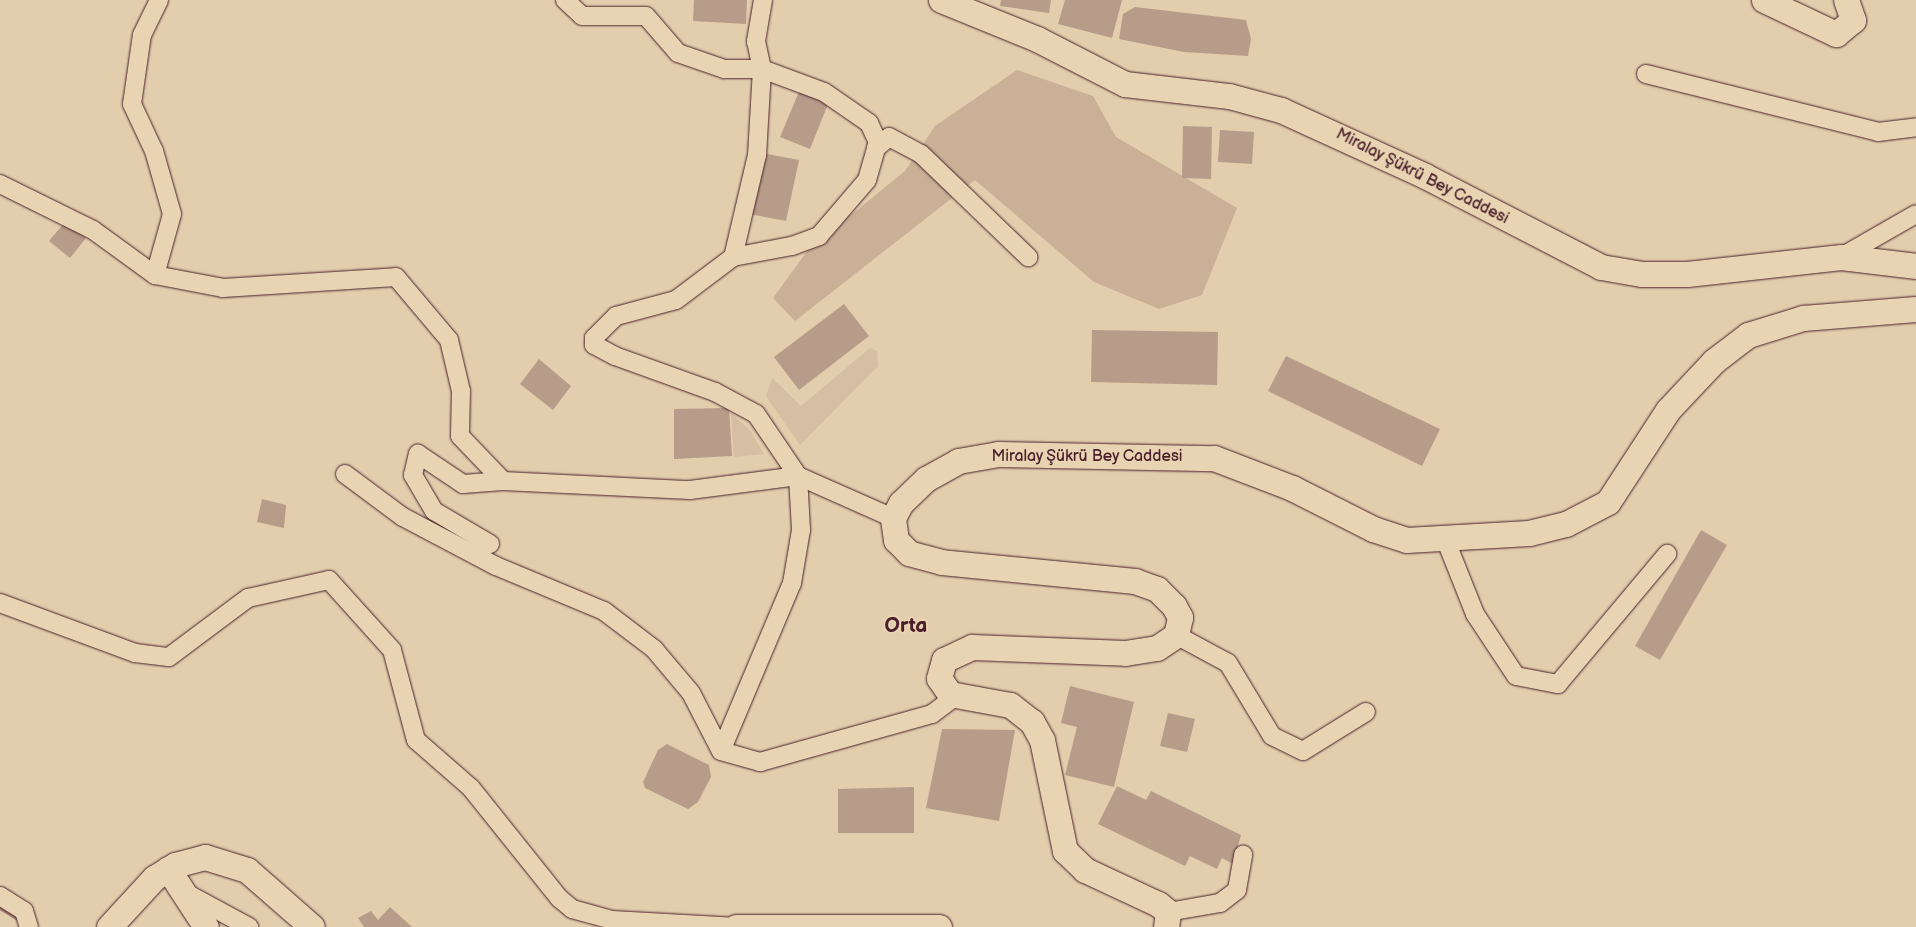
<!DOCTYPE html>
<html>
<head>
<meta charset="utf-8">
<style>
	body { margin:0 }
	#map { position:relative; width:1916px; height:927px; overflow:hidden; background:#e2cdad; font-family:"Balsamiq Sans",sans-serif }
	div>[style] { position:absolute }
	.built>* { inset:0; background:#d5bea2 }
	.green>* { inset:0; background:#c9b097 }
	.stream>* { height:4.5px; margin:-2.25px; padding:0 2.25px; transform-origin:2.25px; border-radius:2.25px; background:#a68879 }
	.building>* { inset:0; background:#b79c89 }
	.roads { filter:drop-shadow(0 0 1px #4a1f2b) drop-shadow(0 0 1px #4a1f2b) }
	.street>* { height:18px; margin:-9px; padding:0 9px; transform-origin:9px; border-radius:9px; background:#e8d4b2 }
	.secondary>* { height:25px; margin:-12.5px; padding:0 12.5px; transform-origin:12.5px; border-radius:12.5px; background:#e8d4b2 }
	span { translate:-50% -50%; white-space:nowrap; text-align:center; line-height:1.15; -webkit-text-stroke:4px #e8d4b2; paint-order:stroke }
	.street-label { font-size:16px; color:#4a1f2b }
	.district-label { font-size:21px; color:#4a1f2b; font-weight:700 }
</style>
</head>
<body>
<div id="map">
	<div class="built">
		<div style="clip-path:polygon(870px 348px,877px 351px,878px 366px,800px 445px,766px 396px,772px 378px,801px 406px)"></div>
		<div style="clip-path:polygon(731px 413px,750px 430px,764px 454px,734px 457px)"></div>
	</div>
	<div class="green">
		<div style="clip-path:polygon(1017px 70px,1093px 96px,1116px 137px,1237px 208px,1202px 295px,1159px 309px,1094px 282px,975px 180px,795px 321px,773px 298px,808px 250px,905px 171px,935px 126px)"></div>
	</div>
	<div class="stream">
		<div style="left:0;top:907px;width:23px;rotate:31deg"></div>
	</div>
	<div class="building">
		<div style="clip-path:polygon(694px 0,747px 0,746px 24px,693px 21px)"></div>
		<div style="clip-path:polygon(1001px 0,1051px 0,1049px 13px,1000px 6px)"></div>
		<div style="clip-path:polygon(1065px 0,1122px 0,1112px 38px,1058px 24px)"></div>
		<div style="clip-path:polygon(1135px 7px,1246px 20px,1251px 39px,1248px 56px,1184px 52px,1119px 39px,1123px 14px)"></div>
		<div style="clip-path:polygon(801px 87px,830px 99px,810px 149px,780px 137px)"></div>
		<div style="clip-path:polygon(1183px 126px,1212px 127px,1211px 179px,1182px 178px)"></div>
		<div style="clip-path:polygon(1220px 130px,1254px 132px,1252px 164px,1218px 162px)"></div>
		<div style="clip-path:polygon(762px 153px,799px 160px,786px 221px,749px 214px)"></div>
		<div style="clip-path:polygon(65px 222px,86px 238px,70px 258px,49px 241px)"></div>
		<div style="clip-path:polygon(844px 304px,869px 336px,799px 390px,774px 357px)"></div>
		<div style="clip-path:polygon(1092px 330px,1218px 332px,1217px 385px,1091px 382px)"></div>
		<div style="clip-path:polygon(1286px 356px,1440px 429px,1422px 466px,1268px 391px)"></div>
		<div style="clip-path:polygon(539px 359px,571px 386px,553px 410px,520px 384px)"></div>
		<div style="clip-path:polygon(729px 408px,732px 456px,674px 459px,674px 409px)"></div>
		<div style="clip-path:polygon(262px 499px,286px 505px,284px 528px,257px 522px)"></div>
		<div style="clip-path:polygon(1701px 530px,1727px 545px,1660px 660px,1635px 646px)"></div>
		<div style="clip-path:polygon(1070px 686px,1134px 702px,1114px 787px,1065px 775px,1077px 727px,1061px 723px)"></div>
		<div style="clip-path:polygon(1168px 713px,1195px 719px,1187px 752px,1160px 746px)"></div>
		<div style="clip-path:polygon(942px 729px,1015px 730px,999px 821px,926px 808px)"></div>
		<div style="clip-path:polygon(667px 744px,709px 765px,711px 777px,698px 802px,688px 809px,645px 788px,643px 782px,658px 750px)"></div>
		<div style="clip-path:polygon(1117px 786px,1146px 800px,1151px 791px,1241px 835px,1233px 864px,1222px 858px,1217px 869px,1190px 856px,1185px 866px,1098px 824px)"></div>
		<div style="clip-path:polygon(914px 787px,914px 833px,838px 833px,838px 789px)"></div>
		<div style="clip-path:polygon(390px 907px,412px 927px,364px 927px,358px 918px,371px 911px,378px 920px)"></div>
	</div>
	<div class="roads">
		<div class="street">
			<div style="left:565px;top:0;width:23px;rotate:43deg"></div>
			<div style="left:582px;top:16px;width:64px"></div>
			<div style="left:646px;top:16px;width:49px;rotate:49.1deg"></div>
			<div style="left:678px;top:53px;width:49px;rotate:19.2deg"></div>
			<div style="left:724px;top:69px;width:38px"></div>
			<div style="left:762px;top:69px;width:86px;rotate:93.3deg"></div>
			<div style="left:757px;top:155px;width:105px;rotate:103.2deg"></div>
			<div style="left:763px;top:0;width:42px;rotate:99.7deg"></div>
			<div style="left:756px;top:41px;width:29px;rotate:78deg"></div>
			<div style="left:762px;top:69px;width:66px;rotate:20.4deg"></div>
			<div style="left:824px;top:92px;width:55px;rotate:34.6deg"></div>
			<div style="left:869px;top:123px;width:23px;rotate:65deg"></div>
			<div style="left:1646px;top:74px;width:239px;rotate:14deg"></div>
			<div style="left:1878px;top:132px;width:38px;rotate:-7deg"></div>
			<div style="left:0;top:184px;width:104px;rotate:26.3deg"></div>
			<div style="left:93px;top:230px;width:77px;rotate:36deg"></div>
			<div style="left:155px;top:275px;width:69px;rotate:10.8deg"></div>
			<div style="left:223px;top:288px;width:173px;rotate:-3.6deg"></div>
			<div style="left:396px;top:277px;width:82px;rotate:49.9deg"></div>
			<div style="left:449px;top:340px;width:52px;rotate:76.8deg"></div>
			<div style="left:461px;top:391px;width:45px;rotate:91.3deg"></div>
			<div style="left:460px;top:436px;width:62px;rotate:46.3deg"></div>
			<div style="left:503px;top:481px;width:187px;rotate:2.8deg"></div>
			<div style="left:690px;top:490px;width:109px;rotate:-7.4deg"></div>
			<div style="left:798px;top:476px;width:54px;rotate:86.8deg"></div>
			<div style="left:801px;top:530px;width:54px;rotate:99.6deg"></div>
			<div style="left:792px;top:583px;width:182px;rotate:112.9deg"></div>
			<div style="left:1841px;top:257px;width:86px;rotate:-29.8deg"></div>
			<div style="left:155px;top:275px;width:63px;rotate:-74.4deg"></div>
			<div style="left:172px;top:214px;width:66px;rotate:-105.9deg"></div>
			<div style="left:154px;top:151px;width:52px;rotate:-115.1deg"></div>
			<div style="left:132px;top:104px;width:70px;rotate:-81.8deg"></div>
			<div style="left:142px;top:35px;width:39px;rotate:-64deg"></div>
			<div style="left:345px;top:474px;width:72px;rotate:36.6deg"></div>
			<div style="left:403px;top:517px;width:105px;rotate:27.8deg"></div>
			<div style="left:496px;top:566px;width:117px;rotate:22.6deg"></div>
			<div style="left:604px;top:611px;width:63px;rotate:37.2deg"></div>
			<div style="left:654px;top:649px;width:57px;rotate:49.9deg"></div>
			<div style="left:691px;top:693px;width:65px;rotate:62.7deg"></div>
			<div style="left:721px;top:751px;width:41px;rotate:15.8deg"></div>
			<div style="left:760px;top:762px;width:179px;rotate:-15.6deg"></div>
			<div style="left:932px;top:714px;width:30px;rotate:-37deg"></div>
			<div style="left:893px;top:518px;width:104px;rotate:-156.1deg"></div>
			<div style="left:798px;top:476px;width:75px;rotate:-124.1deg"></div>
			<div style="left:756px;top:414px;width:47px;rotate:-151.8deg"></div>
			<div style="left:715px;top:392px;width:106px;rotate:-160.2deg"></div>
			<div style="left:615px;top:356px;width:24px;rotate:-152deg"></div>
			<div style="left:594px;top:345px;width:7px;rotate:-90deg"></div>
			<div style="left:594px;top:338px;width:31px;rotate:-45deg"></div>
			<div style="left:616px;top:316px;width:62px;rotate:-14.9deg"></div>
			<div style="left:676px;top:300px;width:71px;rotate:-37deg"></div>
			<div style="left:733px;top:257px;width:60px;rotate:-10.6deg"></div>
			<div style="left:792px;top:246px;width:29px;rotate:-20deg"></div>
			<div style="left:819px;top:236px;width:74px;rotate:-49.4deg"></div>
			<div style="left:867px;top:180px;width:33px;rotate:-74deg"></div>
			<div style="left:876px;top:148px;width:17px;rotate:-40deg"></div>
			<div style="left:889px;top:137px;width:36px;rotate:28deg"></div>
			<div style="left:921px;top:154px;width:149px;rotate:43.9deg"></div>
			<div style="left:1446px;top:541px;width:79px;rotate:68.3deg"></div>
			<div style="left:1475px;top:614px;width:74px;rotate:56.5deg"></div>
			<div style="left:1516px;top:676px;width:43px;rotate:10.8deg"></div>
			<div style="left:1558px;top:684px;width:170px;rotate:-50deg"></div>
			<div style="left:490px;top:544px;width:65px;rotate:-149.5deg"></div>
			<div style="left:434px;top:511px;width:42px;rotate:-120.3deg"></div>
			<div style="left:413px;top:475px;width:22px;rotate:-77deg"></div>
			<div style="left:418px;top:454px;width:54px;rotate:33.7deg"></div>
			<div style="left:463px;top:484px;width:40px;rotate:-4.3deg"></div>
			<div style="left:0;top:603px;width:144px;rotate:20.3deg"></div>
			<div style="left:135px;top:653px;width:34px;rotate:7deg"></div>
			<div style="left:169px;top:657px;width:99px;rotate:-36.8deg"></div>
			<div style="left:248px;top:598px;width:83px;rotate:-12.5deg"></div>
			<div style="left:329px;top:580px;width:94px;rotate:48deg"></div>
			<div style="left:392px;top:650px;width:93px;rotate:75.1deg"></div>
			<div style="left:416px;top:740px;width:73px;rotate:41.1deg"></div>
			<div style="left:471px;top:788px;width:141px;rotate:51.3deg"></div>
			<div style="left:559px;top:898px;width:17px;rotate:40deg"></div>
			<div style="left:572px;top:909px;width:41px;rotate:15.4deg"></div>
			<div style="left:612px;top:920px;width:126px;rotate:3.2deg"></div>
			<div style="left:1176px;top:635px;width:59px;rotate:28.3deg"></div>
			<div style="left:1228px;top:663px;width:85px;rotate:58.9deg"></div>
			<div style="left:1272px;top:736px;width:34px;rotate:26deg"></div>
			<div style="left:1303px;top:751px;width:74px;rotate:-31.8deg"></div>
			<div style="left:186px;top:893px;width:72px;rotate:28.4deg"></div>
			<div style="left:0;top:896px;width:28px;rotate:32deg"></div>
			<div style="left:24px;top:911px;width:17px;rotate:73deg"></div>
			<div style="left:1168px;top:912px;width:53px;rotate:-9.8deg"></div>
			<div style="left:1220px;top:903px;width:21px;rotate:-37deg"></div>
			<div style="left:1237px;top:890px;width:36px;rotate:-80deg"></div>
		</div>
		<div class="secondary">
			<div style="left:941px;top:0;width:104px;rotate:22.1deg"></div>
			<div style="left:1037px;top:39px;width:99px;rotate:27.1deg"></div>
			<div style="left:1125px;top:84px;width:105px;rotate:6.6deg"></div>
			<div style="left:1229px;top:96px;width:54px;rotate:15.1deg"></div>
			<div style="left:1281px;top:110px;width:158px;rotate:24.6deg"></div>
			<div style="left:1425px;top:176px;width:198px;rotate:27.3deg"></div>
			<div style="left:1601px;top:267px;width:42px;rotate:9.7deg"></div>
			<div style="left:1642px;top:274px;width:45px"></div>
			<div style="left:1687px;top:274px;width:155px;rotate:-6.3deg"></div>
			<div style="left:1841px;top:257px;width:76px;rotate:6.8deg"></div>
			<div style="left:1764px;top:0;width:80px;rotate:25.3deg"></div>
			<div style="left:1836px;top:34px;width:22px;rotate:-39deg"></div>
			<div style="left:1853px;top:20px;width:21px;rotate:-109deg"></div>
			<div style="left:168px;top:869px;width:69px;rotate:56.8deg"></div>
			<div style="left:109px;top:927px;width:67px;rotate:-47.4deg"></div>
			<div style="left:154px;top:878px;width:25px;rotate:-32deg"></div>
			<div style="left:175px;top:865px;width:31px;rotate:-15deg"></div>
			<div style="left:205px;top:857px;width:44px;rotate:17.2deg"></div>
			<div style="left:247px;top:870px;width:86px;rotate:41.2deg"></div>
			<div style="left:736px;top:927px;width:203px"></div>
			<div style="left:1166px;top:927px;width:15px;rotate:-82deg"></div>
			<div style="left:1168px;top:912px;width:13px;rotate:-141deg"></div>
			<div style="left:1158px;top:904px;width:81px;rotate:-155deg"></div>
			<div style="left:1085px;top:870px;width:28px;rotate:-136deg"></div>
			<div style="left:1065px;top:851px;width:113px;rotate:-101.7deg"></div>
			<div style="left:1042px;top:740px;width:21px;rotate:-119deg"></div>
			<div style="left:1032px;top:722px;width:28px;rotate:-142deg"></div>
			<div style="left:1010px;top:705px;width:61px;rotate:-169.6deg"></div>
			<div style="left:950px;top:694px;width:19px;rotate:-125deg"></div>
			<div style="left:939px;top:678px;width:19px;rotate:-74deg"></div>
			<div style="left:944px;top:660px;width:31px;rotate:-25deg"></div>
			<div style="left:972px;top:647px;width:153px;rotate:2.2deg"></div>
			<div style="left:1125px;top:653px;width:32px;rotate:-9deg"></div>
			<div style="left:1157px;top:648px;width:23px;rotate:-34deg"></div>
			<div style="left:1176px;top:635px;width:18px;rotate:-77deg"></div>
			<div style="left:1180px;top:617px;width:13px;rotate:-119deg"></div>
			<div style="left:1174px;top:606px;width:24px;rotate:-135deg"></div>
			<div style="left:1157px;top:589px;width:23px;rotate:-160deg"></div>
			<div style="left:1135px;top:581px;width:194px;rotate:-174.4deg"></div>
			<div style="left:942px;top:562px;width:34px;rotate:-165deg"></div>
			<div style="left:909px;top:553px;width:18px;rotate:-135deg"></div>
			<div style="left:896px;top:540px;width:22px;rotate:-98deg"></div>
			<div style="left:893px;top:518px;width:17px;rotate:-62deg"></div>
			<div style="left:901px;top:503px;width:35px;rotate:-44deg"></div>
			<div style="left:926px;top:479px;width:37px;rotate:-29deg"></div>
			<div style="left:958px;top:461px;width:41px;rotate:-9.9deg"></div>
			<div style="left:998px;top:454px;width:216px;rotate:1.1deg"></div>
			<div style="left:1214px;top:458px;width:84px;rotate:21deg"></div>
			<div style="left:1292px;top:488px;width:91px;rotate:26.8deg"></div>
			<div style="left:1373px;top:529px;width:35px;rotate:18deg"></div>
			<div style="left:1406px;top:540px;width:123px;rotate:-3.3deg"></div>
			<div style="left:1529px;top:533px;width:38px;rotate:-14deg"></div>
			<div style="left:1566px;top:524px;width:47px;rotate:-27.6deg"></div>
			<div style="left:1608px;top:502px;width:110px;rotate:-56.9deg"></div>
			<div style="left:1668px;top:410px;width:67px;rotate:-46.8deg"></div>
			<div style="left:1714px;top:361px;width:43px;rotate:-37.4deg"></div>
			<div style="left:1748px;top:335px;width:58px;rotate:-17.2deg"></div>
			<div style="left:1803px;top:318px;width:113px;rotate:-4.6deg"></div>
		</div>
	</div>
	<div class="street-label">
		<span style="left:1422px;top:177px;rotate:27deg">Miralay Şükrü Bey Caddesi</span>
		<span style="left:1087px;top:457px">Miralay Şükrü Bey Caddesi</span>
	</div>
	<div class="district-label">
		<span style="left:906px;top:626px">Orta</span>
	</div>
</div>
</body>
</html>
